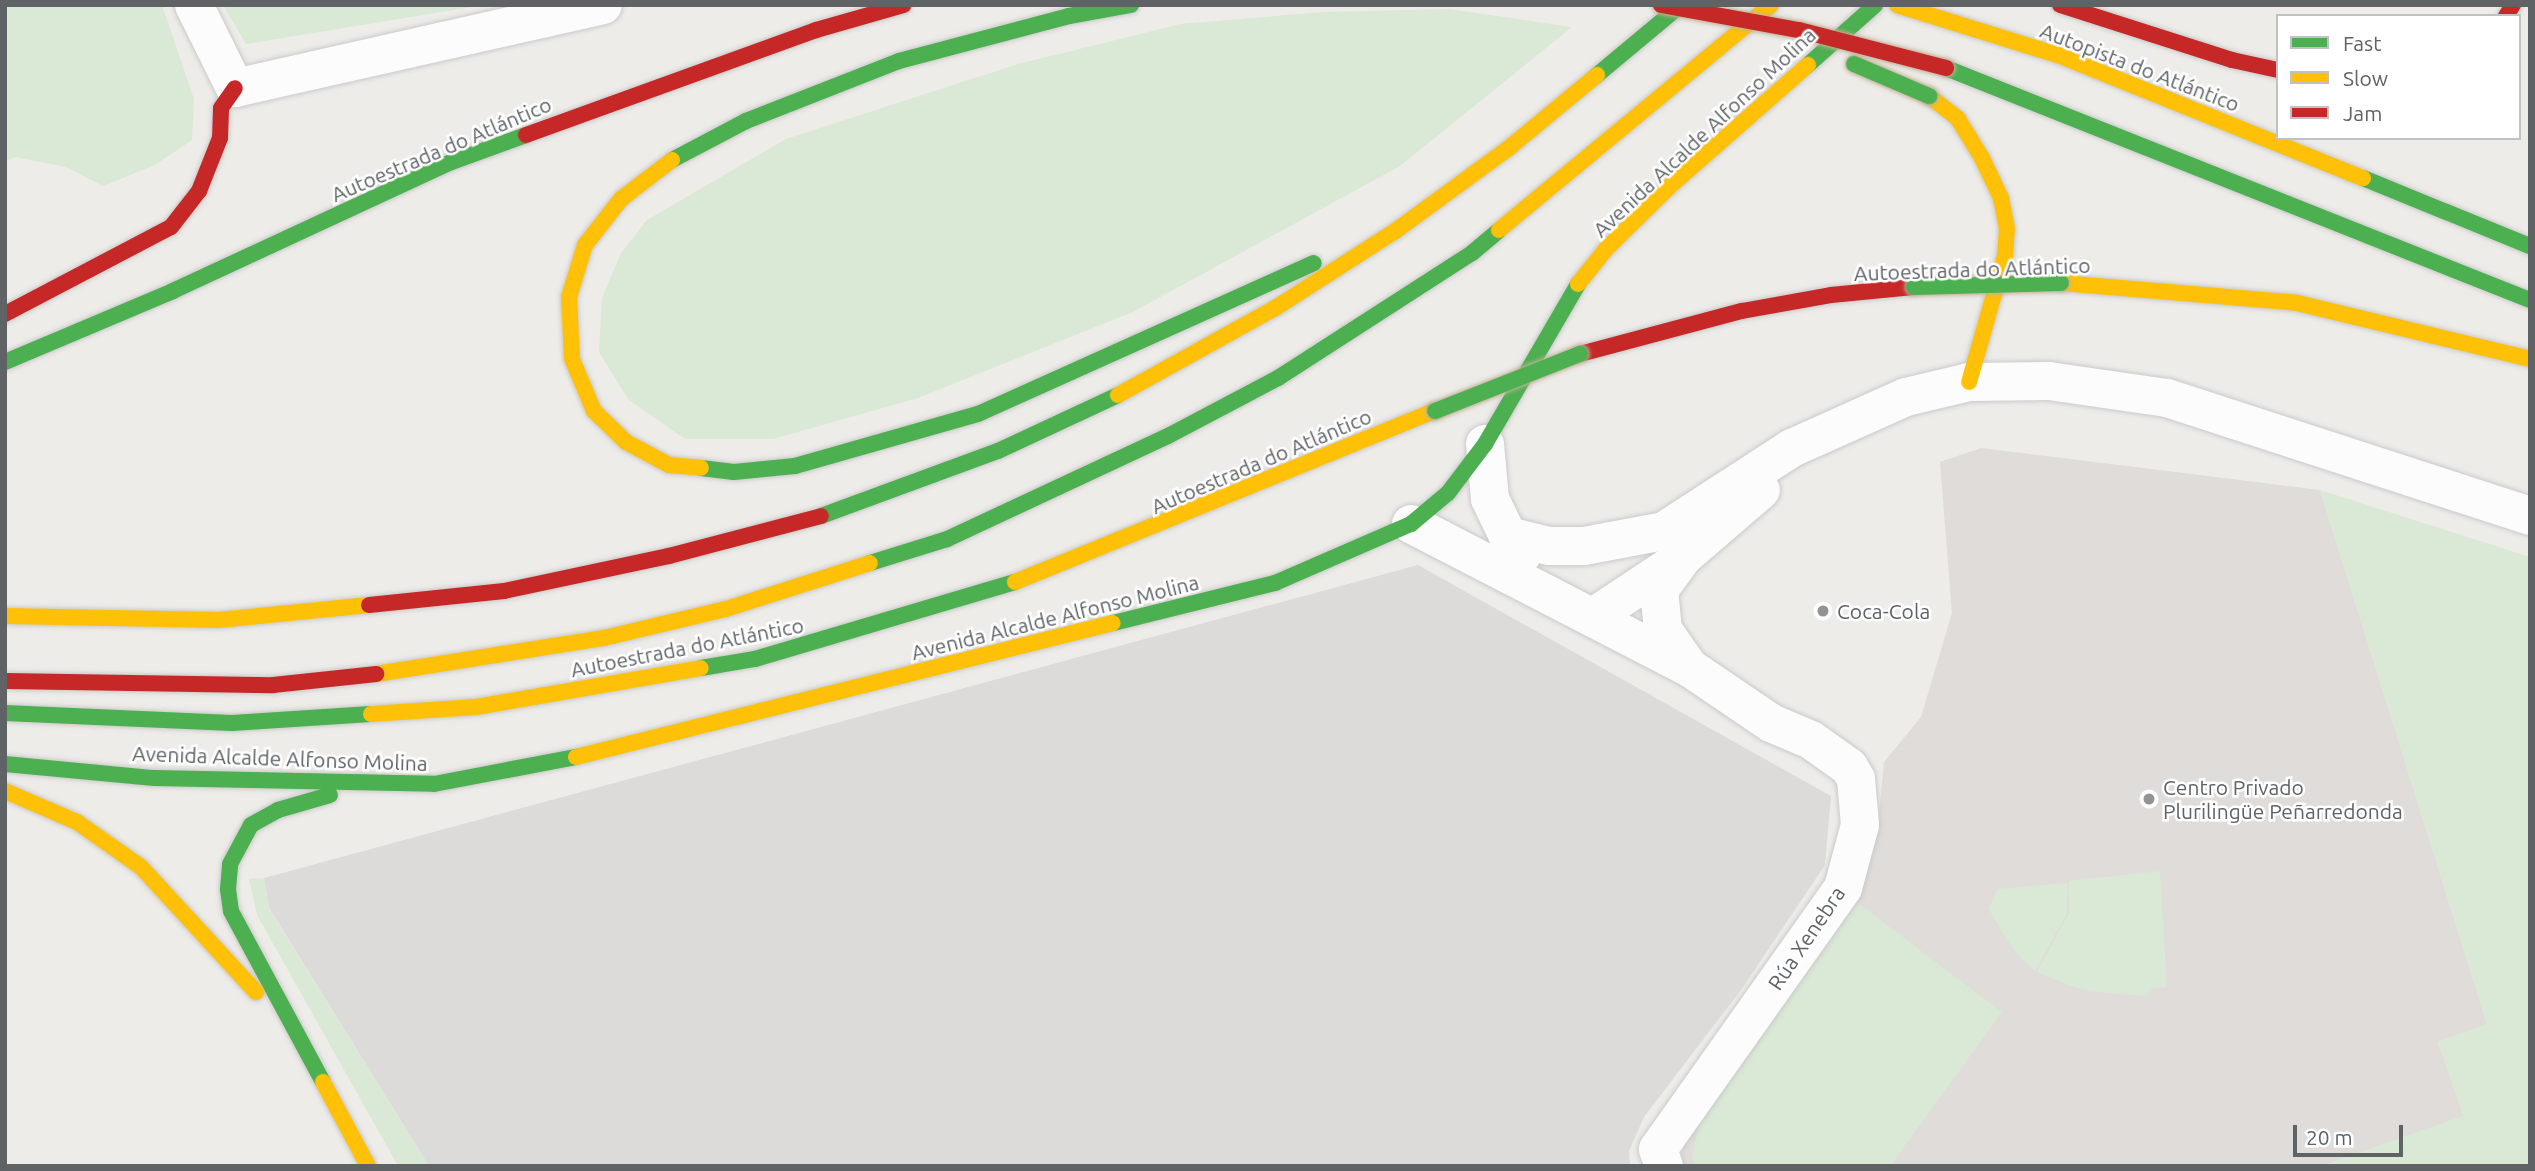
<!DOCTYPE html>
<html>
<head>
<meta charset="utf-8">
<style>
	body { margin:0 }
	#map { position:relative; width:2535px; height:1171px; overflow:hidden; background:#edece9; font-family:Ubuntu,sans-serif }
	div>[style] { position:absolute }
	.industrial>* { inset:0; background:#dddbd9 }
	.education>* { inset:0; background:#dfdcd9 }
	.green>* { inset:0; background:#dae8d6 }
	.roads { filter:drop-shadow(0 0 2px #cacac9) drop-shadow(0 0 2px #cacac9) }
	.street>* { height:38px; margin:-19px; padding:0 19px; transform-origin:19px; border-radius:19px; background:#fcfcfc }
	.fast>* { height:16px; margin:-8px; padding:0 8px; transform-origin:8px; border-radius:8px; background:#4caf50 }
	.slow>* { height:16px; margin:-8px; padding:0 8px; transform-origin:8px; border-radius:8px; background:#ffc107 }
	.jam>* { height:16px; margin:-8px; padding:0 8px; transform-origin:8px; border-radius:8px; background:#c62828 }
	.bridges { filter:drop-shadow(0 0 2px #c2b199) drop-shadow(0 0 2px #c2b199) }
	.fast-bridge>* { height:16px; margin:-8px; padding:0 8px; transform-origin:8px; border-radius:8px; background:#4caf50 }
	.jam-bridge>* { height:16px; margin:-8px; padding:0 8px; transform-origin:8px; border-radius:8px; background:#c62828 }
	.dots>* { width:19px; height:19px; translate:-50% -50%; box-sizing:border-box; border:4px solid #fff; border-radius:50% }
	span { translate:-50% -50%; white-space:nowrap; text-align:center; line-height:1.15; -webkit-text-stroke:5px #fff; paint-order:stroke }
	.street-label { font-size:21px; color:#5f6366 }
	.poi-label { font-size:21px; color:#5f6366 }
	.left { translate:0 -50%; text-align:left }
	.frame { position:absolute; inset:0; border:7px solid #5f6366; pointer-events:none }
	.legend { position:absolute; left:2276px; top:14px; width:245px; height:126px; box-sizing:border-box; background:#fff; border:2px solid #bfc1c2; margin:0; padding:9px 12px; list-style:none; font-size:21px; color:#5f6366 }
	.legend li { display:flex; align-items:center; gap:14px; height:35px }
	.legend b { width:35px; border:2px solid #bfc1c2 }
	.scale { position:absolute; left:2293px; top:1125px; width:110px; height:32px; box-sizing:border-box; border:4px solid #5f6366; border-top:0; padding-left:9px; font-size:21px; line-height:24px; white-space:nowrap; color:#5f6366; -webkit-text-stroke:5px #fff; paint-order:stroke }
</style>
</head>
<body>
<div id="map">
	<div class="industrial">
		<div style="clip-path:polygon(1418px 565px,1831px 796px,1825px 865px,1741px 990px,1644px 1117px,1629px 1151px,1630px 1166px,429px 1166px,269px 908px,264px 878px)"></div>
	</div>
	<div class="education">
		<div style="clip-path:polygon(1981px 448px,2320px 490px,2487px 1024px,2438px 1042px,2464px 1116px,2322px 1166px,1684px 1166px,1681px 1157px,1690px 1121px,1877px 835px,1884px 762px,1921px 717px,1952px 613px,1940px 462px)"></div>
	</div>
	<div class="green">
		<div style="clip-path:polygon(5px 5px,162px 5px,194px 99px,192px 140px,155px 165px,103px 186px,66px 167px,16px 157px,5px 161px)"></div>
		<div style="clip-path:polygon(223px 5px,484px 5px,246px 44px)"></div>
		<div style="clip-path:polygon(1449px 9px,1572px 27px,1400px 166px,1133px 312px,918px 398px,773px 439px,685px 439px,628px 399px,599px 352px,602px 298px,621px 253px,647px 220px,786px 139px,1018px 64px,1181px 24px,1323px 12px)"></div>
		<div style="clip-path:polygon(2320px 490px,2530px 557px,2530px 1166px,2322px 1166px,2463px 1116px,2438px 1042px,2487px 1024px)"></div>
		<div style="clip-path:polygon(2160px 871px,2167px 987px,2149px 989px,2148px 996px,2106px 993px,2077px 988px,2037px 972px,2069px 913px,2069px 881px)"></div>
		<div style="clip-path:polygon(264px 878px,269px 909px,429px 1166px,398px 1166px,257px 915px,249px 879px)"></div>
		<div style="clip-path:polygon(2068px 883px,2067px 913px,2035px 971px,2016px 953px,1988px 909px,1998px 889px)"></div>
		<div style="clip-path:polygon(1854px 900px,2002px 1012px,1890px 1166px,1695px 1166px,1692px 1157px,1699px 1124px)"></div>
	</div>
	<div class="roads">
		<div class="street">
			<div style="left:194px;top:5px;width:93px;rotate:63.7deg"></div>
			<div style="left:235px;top:88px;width:377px;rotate:-12.7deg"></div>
			<div style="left:1485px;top:444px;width:55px;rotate:84.8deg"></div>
			<div style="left:1490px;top:499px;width:41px;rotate:64.1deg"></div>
			<div style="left:1508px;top:536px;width:23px;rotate:50deg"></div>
			<div style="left:1411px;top:524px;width:314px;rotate:27.3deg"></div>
			<div style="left:1690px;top:668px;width:98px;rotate:34.2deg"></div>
			<div style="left:1771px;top:723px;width:43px;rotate:23deg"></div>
			<div style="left:1811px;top:740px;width:47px;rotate:35.4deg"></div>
			<div style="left:1849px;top:767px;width:14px;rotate:60deg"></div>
			<div style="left:1856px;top:779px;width:46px;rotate:85deg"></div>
			<div style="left:1860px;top:825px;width:65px;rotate:105.1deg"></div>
			<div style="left:1843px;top:888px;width:320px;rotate:125.3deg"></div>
			<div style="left:1658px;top:1149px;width:18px;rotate:71deg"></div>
			<div style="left:1508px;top:536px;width:42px;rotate:13.7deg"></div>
			<div style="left:1549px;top:546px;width:35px"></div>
			<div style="left:1584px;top:546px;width:81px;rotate:-10.6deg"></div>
			<div style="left:1664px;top:531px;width:153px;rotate:-33deg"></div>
			<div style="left:1792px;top:448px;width:125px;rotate:-24.1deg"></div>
			<div style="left:1906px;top:397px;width:65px;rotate:-13.4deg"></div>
			<div style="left:1969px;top:382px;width:80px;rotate:-0.7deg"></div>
			<div style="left:2049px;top:381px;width:119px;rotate:8.2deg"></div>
			<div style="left:2167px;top:398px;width:382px;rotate:18deg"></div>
			<div style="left:1681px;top:560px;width:37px;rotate:126deg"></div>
			<div style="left:1659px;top:590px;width:40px;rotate:84.3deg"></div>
			<div style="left:1663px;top:630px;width:45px;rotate:54.9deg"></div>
			<div style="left:1593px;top:617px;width:107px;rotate:-33.5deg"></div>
			<div style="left:1682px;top:558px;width:104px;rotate:-40.7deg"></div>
		</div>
		<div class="fast">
			<div style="left:1808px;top:65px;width:90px;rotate:-41.8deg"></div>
			<div style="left:1946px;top:68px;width:628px;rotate:21.67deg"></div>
			<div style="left:1597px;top:75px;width:109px;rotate:-39.8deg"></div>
			<div style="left:672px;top:160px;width:84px;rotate:-27.8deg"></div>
			<div style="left:746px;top:121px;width:164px;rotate:-21.4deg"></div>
			<div style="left:899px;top:61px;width:176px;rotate:-14.8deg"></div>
			<div style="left:1069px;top:16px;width:63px;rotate:-10.1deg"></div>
			<div style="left:2363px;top:178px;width:180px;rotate:22.2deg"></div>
			<div style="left:5px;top:362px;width:182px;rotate:-22.9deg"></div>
			<div style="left:173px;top:291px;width:304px;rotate:-24.9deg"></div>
			<div style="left:449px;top:163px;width:82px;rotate:-20deg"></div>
			<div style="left:701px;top:468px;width:33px;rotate:7deg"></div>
			<div style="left:734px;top:472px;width:61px;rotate:-5.6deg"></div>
			<div style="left:795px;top:466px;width:190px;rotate:-15.9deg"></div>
			<div style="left:978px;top:414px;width:368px;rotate:-24.2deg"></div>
			<div style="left:821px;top:516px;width:189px;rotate:-20.2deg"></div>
			<div style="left:998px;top:451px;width:132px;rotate:-25deg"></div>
			<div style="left:870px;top:563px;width:81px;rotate:-17.3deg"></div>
			<div style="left:947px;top:539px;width:244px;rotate:-25deg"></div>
			<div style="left:1168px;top:436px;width:124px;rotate:-27.8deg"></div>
			<div style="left:1278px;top:378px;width:231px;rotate:-32.8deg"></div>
			<div style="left:1472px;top:253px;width:35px;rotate:-40deg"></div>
			<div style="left:1113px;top:623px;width:167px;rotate:-13.9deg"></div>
			<div style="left:1275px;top:583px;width:148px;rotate:-23.5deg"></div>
			<div style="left:1411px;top:524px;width:48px;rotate:-40deg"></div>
			<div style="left:1448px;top:493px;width:61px;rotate:-52.9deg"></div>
			<div style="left:1485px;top:444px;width:185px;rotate:-59.8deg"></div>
			<div style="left:701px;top:668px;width:55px;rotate:-9.5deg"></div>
			<div style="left:755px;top:659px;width:271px;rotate:-16.5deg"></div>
			<div style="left:5px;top:713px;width:227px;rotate:2.5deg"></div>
			<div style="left:232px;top:723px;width:139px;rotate:-3.7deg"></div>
			<div style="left:5px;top:764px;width:150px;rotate:5.4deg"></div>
			<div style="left:154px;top:778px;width:280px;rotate:1.2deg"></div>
			<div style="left:434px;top:784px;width:145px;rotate:-10.8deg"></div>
			<div style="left:323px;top:1082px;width:194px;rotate:-118.3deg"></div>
			<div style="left:231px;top:911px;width:22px;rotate:-98deg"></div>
			<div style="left:228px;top:889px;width:25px;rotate:-85deg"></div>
			<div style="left:230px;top:864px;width:44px;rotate:-61.7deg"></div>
			<div style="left:251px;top:825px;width:31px;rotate:-29deg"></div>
			<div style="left:278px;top:810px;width:54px;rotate:-16.1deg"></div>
		</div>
		<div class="slow">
			<div style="left:1897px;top:5px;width:169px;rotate:17.3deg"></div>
			<div style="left:2058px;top:55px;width:329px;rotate:22deg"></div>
			<div style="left:1929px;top:96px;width:37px;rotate:38deg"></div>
			<div style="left:1958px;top:119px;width:46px;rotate:58.4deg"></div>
			<div style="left:1982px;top:158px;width:44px;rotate:64.6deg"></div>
			<div style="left:2001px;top:198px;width:31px;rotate:79deg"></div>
			<div style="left:2007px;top:228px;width:28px;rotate:94deg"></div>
			<div style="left:2005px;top:256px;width:131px;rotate:105.9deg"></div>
			<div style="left:672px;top:160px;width:64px;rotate:142.6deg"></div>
			<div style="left:621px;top:199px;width:58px;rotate:128deg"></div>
			<div style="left:585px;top:245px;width:54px;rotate:107.1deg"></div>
			<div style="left:569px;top:297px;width:62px;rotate:87.2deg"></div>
			<div style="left:572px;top:359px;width:56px;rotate:67.1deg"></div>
			<div style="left:594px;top:411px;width:45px;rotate:44.1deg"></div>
			<div style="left:626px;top:442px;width:49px;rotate:28.1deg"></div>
			<div style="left:669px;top:465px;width:32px;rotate:5deg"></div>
			<div style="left:1499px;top:230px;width:353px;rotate:-39.6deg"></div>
			<div style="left:2061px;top:283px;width:237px;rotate:4.8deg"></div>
			<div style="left:2297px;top:303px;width:240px;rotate:13.5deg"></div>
			<div style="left:1578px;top:284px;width:45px;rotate:-51.3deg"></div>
			<div style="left:1606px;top:249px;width:88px;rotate:-44.5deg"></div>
			<div style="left:1669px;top:187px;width:185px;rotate:-41.3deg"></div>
			<div style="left:1118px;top:395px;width:182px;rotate:-29deg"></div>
			<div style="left:1277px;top:307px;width:139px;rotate:-32.7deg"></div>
			<div style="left:1394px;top:232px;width:144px;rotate:-36.2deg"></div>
			<div style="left:1510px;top:147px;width:113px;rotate:-39.6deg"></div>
			<div style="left:1015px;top:582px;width:453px;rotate:-22.2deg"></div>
			<div style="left:5px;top:616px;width:214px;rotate:1.1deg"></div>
			<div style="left:219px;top:620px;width:151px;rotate:-5.7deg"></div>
			<div style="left:376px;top:674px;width:231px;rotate:-9deg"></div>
			<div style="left:604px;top:638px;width:125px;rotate:-13.4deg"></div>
			<div style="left:726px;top:609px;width:151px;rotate:-17.7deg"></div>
			<div style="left:371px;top:714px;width:105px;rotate:-3.8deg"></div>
			<div style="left:476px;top:707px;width:228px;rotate:-9.8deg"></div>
			<div style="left:576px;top:757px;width:553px;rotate:-14.01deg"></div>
			<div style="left:5px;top:791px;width:78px;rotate:23.3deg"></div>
			<div style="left:77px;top:822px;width:78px;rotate:35.1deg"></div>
			<div style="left:141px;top:867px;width:170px;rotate:47.4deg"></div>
			<div style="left:323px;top:1082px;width:95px;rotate:61.8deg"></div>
		</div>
		<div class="jam">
			<div style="left:2060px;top:5px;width:181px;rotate:17.7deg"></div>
			<div style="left:2232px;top:60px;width:47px;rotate:12.3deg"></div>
			<div style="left:2506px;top:16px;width:13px;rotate:-58deg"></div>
			<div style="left:526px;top:135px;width:308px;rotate:-19.9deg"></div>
			<div style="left:816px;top:30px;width:91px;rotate:-15.9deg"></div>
			<div style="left:5px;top:314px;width:187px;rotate:-27.7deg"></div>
			<div style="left:171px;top:227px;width:46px;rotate:-52.1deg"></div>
			<div style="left:199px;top:191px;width:57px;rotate:-68.4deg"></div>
			<div style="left:220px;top:138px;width:30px;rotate:-88deg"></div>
			<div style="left:221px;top:108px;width:24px;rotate:-55deg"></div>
			<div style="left:1580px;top:354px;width:168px;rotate:-14.9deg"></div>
			<div style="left:1742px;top:311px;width:90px;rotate:-10.2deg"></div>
			<div style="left:1831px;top:295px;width:83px;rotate:-5.5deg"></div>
			<div style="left:369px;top:605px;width:136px;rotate:-5.9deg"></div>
			<div style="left:504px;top:591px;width:169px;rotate:-12deg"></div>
			<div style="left:669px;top:556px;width:157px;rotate:-14.7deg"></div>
			<div style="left:5px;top:681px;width:268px;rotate:0.9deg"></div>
			<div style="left:273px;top:685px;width:104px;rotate:-6.1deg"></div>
		</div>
	</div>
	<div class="bridges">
		<div class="fast-bridge">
			<div style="left:1854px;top:64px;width:82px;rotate:23.1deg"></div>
			<div style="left:1914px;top:287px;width:147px;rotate:-1.6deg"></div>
			<div style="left:1435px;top:411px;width:156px;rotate:-21.5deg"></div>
		</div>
		<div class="jam-bridge">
			<div style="left:1661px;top:5px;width:140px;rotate:10.3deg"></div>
			<div style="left:1799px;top:30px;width:152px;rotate:14.5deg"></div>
		</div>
	</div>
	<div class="dots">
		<div style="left:1823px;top:611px;background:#919394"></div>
		<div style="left:2149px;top:799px;background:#919394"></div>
	</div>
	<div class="street-label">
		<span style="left:2140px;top:67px;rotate:21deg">Autopista do Atlántico</span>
		<span style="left:1704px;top:132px;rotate:-43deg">Avenida Alcalde Alfonso Molina</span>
		<span style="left:441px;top:149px;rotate:-23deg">Autoestrada do Atlántico</span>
		<span style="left:1972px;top:269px;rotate:-2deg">Autoestrada do Atlántico</span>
		<span style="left:1261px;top:461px;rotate:-23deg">Autoestrada do Atlántico</span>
		<span style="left:1055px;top:617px;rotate:-14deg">Avenida Alcalde Alfonso Molina</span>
		<span style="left:687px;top:647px;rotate:-11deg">Autoestrada do Atlántico</span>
		<span style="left:280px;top:758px;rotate:2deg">Avenida Alcalde Alfonso Molina</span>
		<span style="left:1806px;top:938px;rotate:-56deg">Rúa Xenebra</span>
	</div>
	<div class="poi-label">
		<span class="left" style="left:1837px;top:611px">Coca-Cola</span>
		<span class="left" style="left:2163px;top:799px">Centro Privado<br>Plurilingüe Peñarredonda</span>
	</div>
	<div class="frame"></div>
	<ul class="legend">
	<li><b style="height:9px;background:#4caf50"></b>Fast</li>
	<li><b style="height:9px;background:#ffc107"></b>Slow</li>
	<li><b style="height:9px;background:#c62828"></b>Jam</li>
	</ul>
	<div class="scale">20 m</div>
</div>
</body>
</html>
